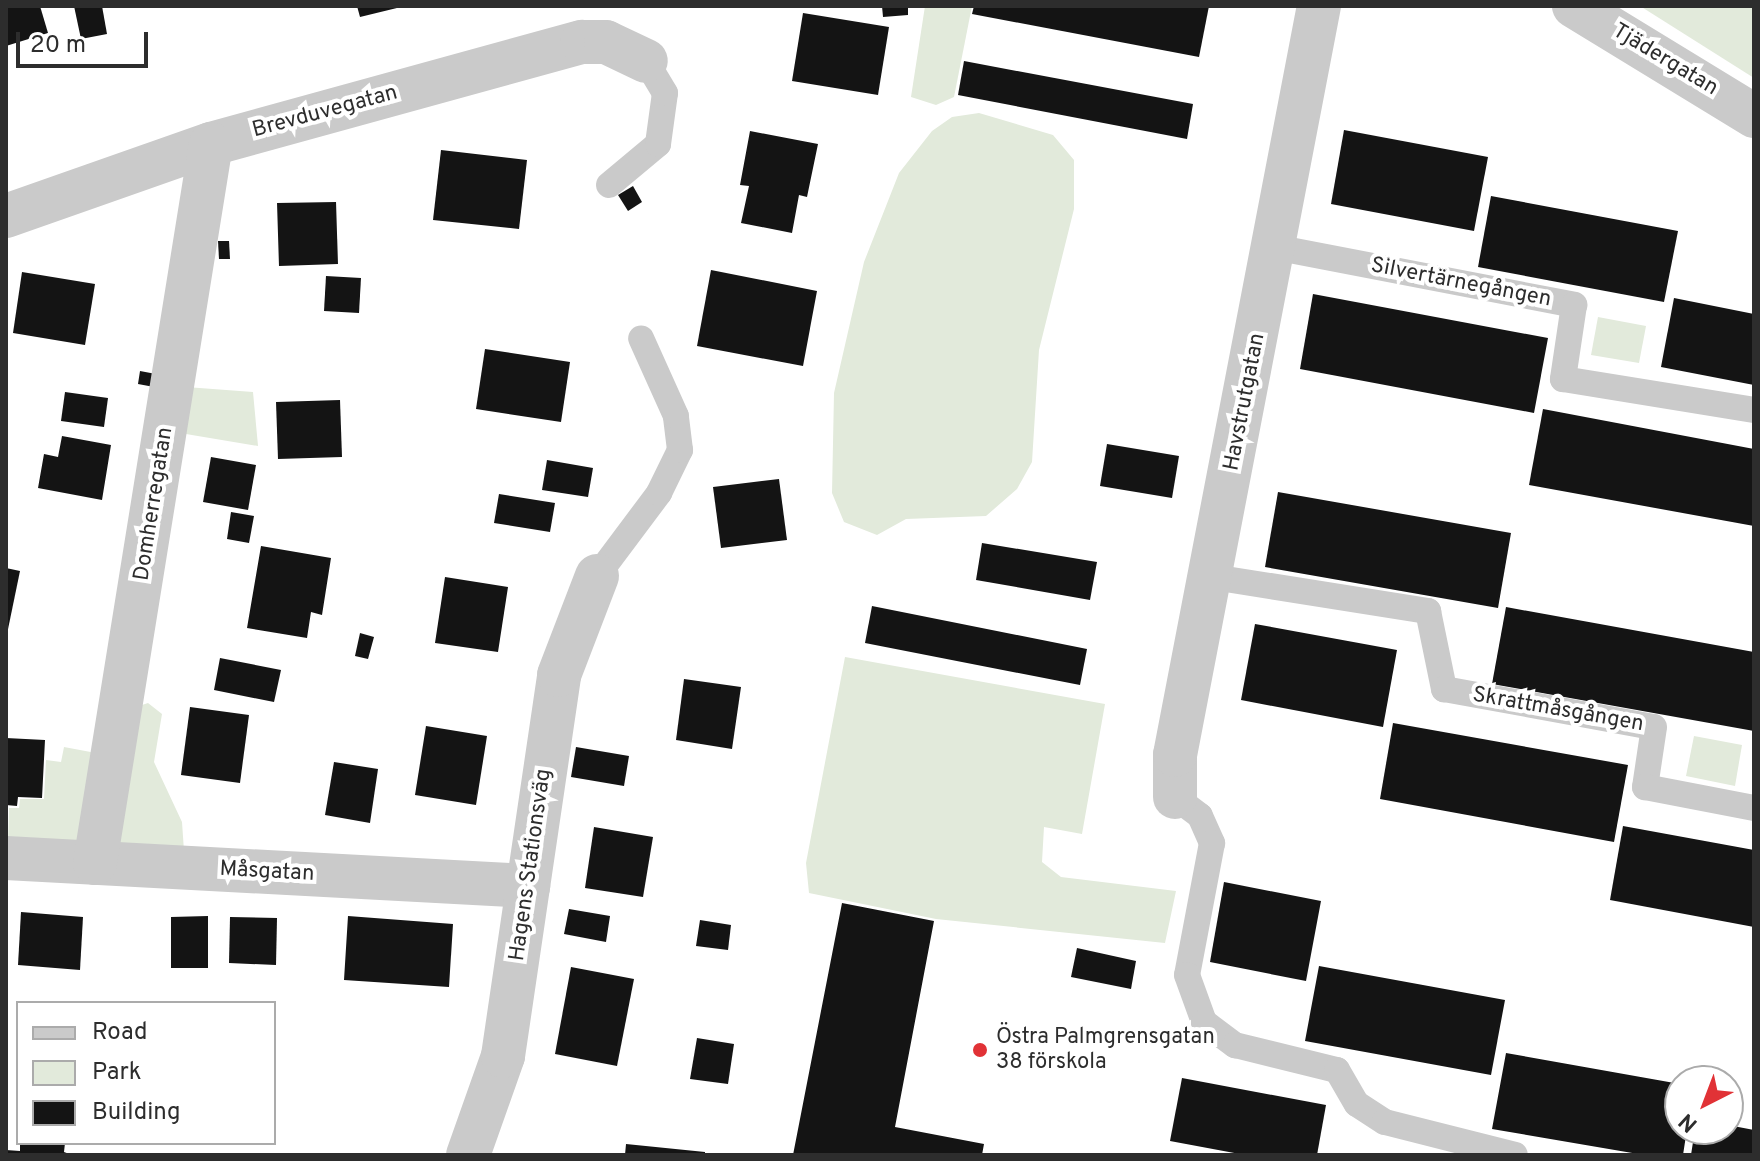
<!DOCTYPE html>
<html>
<head>
<meta charset="utf-8">
<style>
	body { margin:0 }
	#map { position:relative; width:1760px; height:1161px; overflow:hidden; background:#fff; font-family:Overpass,sans-serif }
	div>[style] { position:absolute }
	.green>* { inset:0; background:#e2eadb }
	.building>* { inset:0; background:#141414 }
	.lane>* { height:26px; margin:-13px; padding:0 13px; transform-origin:13px; border-radius:13px; background:#cacaca }
	.street>* { height:44px; margin:-22px; padding:0 22px; transform-origin:22px; border-radius:22px; background:#cacaca }
	.dots>* { width:22px; height:22px; translate:-50% -50%; box-sizing:border-box; border:4px solid #fff; border-radius:50% }
	span { translate:-50% -50%; white-space:nowrap; text-align:center; line-height:1.15; -webkit-text-stroke:8px #fff; paint-order:stroke }
	.street-label { font-size:22px; color:#2d2d2d }
	.poi-label { font-size:22px; color:#2d2d2d }
	.left { translate:0 -50%; text-align:left }
	.frame { position:absolute; inset:0; border:8px solid #2d2d2d; pointer-events:none }
	.legend { position:absolute; left:16px; top:1001px; width:260px; height:144px; box-sizing:border-box; background:#fff; border:2px solid #ababab; margin:0; padding:10px 14px; list-style:none; font-size:24px; color:#2d2d2d }
	.legend li { display:flex; align-items:center; gap:16px; height:40px }
	.legend b { width:40px; border:2px solid #ababab }
	.north { position:absolute; left:1664px; top:1065px; width:80px; height:80px; box-sizing:border-box; background:#fff; border:2px solid #ababab; border-radius:50%; rotate:222deg; font-size:22px; font-weight:700; line-height:32px; text-align:center; color:#2d2d2d }
	.north::after { content:''; display:block; margin:auto; width:28px; height:36px; background:#e13236; clip-path:polygon(50% 0,100% 100%,50% 72%,0 100%) }
	.scale { position:absolute; left:16px; top:32px; width:132px; height:36px; box-sizing:border-box; border:4px solid #2d2d2d; border-top:0; padding-left:10px; font-size:24px; line-height:28px; white-space:nowrap; color:#2d2d2d; -webkit-text-stroke:6px #fff; paint-order:stroke }
</style>
</head>
<body>
<div id="map">
	<div class="green">
		<div style="clip-path:polygon(925px 6px,972px 6px,954px 97px,936px 105px,911px 97px)"></div>
		<div style="clip-path:polygon(1640px 6px,1754px 6px,1754px 78px)"></div>
		<div style="clip-path:polygon(979px 113px,1053px 135px,1074px 160px,1074px 209px,1039px 350px,1032px 462px,1017px 489px,986px 516px,906px 519px,877px 535px,844px 522px,832px 493px,834px 393px,864px 262px,899px 173px,932px 131px,952px 117px)"></div>
		<div style="clip-path:polygon(1598px 317px,1646px 326px,1639px 363px,1591px 355px)"></div>
		<div style="clip-path:polygon(186px 387px,253px 392px,258px 446px,180px 433px)"></div>
		<div style="clip-path:polygon(845px 657px,1105px 704px,1082px 834px,1044px 827px,1042px 862px,1061px 877px,1176px 891px,1165px 943px,936px 919px,809px 893px,806px 863px)"></div>
		<div style="clip-path:polygon(148px 703px,162px 714px,154px 762px,182px 822px,184px 851px,118px 844px,139px 706px)"></div>
		<div style="clip-path:polygon(1694px 736px,1742px 745px,1735px 786px,1686px 776px)"></div>
		<div style="clip-path:polygon(64px 747px,96px 753px,83px 836px,69px 847px,8px 844px,9px 808px,19px 808px,20px 799px,44px 799px,46px 760px,61px 762px)"></div>
	</div>
	<div class="building">
		<div style="clip-path:polygon(6px 6px,40px 6px,48px 33px,6px 46px)"></div>
		<div style="clip-path:polygon(74px 6px,102px 6px,107px 34px,81px 39px)"></div>
		<div style="clip-path:polygon(357px 6px,401px 6px,401px 7px,360px 17px)"></div>
		<div style="clip-path:polygon(882px 6px,908px 6px,908px 15px,883px 17px)"></div>
		<div style="clip-path:polygon(974px 6px,1209px 6px,1199px 57px,972px 14px)"></div>
		<div style="clip-path:polygon(803px 13px,889px 27px,878px 95px,792px 81px)"></div>
		<div style="clip-path:polygon(964px 61px,1193px 104px,1187px 139px,958px 95px)"></div>
		<div style="clip-path:polygon(1344px 130px,1488px 157px,1474px 231px,1331px 204px)"></div>
		<div style="clip-path:polygon(750px 131px,818px 144px,807px 197px,799px 195px,792px 233px,741px 223px,749px 186px,740px 185px)"></div>
		<div style="clip-path:polygon(441px 150px,527px 160px,519px 229px,433px 220px)"></div>
		<div style="clip-path:polygon(633px 186px,642px 202px,628px 211px,618px 195px)"></div>
		<div style="clip-path:polygon(1491px 196px,1678px 231px,1664px 302px,1478px 267px)"></div>
		<div style="clip-path:polygon(336px 202px,338px 264px,279px 266px,277px 203px)"></div>
		<div style="clip-path:polygon(218px 241px,229px 241px,230px 259px,219px 259px)"></div>
		<div style="clip-path:polygon(711px 270px,817px 291px,803px 366px,697px 346px)"></div>
		<div style="clip-path:polygon(22px 272px,95px 284px,85px 345px,13px 333px)"></div>
		<div style="clip-path:polygon(326px 276px,361px 278px,359px 313px,324px 311px)"></div>
		<div style="clip-path:polygon(1313px 294px,1548px 338px,1534px 413px,1300px 369px)"></div>
		<div style="clip-path:polygon(1674px 298px,1754px 314px,1754px 385px,1661px 367px)"></div>
		<div style="clip-path:polygon(485px 349px,570px 362px,561px 422px,476px 409px)"></div>
		<div style="clip-path:polygon(140px 371px,156px 374px,154px 387px,138px 384px)"></div>
		<div style="clip-path:polygon(65px 392px,108px 398px,104px 427px,61px 421px)"></div>
		<div style="clip-path:polygon(340px 400px,342px 457px,278px 459px,276px 402px)"></div>
		<div style="clip-path:polygon(1543px 409px,1754px 449px,1754px 526px,1529px 485px)"></div>
		<div style="clip-path:polygon(62px 436px,111px 445px,102px 500px,38px 488px,44px 454px,58px 457px)"></div>
		<div style="clip-path:polygon(1107px 444px,1179px 456px,1172px 498px,1100px 486px)"></div>
		<div style="clip-path:polygon(211px 457px,256px 465px,248px 510px,203px 502px)"></div>
		<div style="clip-path:polygon(547px 460px,593px 468px,588px 497px,542px 490px)"></div>
		<div style="clip-path:polygon(779px 479px,787px 540px,721px 548px,713px 487px)"></div>
		<div style="clip-path:polygon(1278px 492px,1511px 533px,1498px 608px,1265px 567px)"></div>
		<div style="clip-path:polygon(499px 494px,555px 503px,550px 532px,494px 523px)"></div>
		<div style="clip-path:polygon(231px 512px,254px 516px,249px 543px,227px 539px)"></div>
		<div style="clip-path:polygon(982px 543px,1097px 562px,1090px 600px,976px 580px)"></div>
		<div style="clip-path:polygon(261px 546px,331px 558px,322px 615px,311px 612px,307px 638px,247px 628px)"></div>
		<div style="clip-path:polygon(6px 568px,20px 571px,7px 634px,6px 634px)"></div>
		<div style="clip-path:polygon(445px 577px,508px 587px,498px 652px,435px 643px)"></div>
		<div style="clip-path:polygon(872px 606px,1087px 649px,1080px 685px,865px 643px)"></div>
		<div style="clip-path:polygon(1506px 607px,1754px 652px,1754px 731px,1492px 684px)"></div>
		<div style="clip-path:polygon(1255px 624px,1397px 650px,1383px 727px,1241px 700px)"></div>
		<div style="clip-path:polygon(360px 633px,374px 637px,368px 659px,355px 656px)"></div>
		<div style="clip-path:polygon(220px 658px,281px 670px,274px 702px,214px 690px)"></div>
		<div style="clip-path:polygon(684px 679px,741px 687px,732px 749px,676px 740px)"></div>
		<div style="clip-path:polygon(190px 707px,249px 715px,240px 783px,181px 775px)"></div>
		<div style="clip-path:polygon(1393px 723px,1628px 765px,1614px 842px,1380px 799px)"></div>
		<div style="clip-path:polygon(426px 726px,487px 736px,476px 805px,415px 795px)"></div>
		<div style="clip-path:polygon(6px 738px,45px 740px,42px 798px,18px 797px,17px 806px,6px 805px)"></div>
		<div style="clip-path:polygon(576px 747px,629px 756px,624px 786px,571px 777px)"></div>
		<div style="clip-path:polygon(334px 762px,378px 769px,370px 823px,325px 815px)"></div>
		<div style="clip-path:polygon(1623px 826px,1754px 850px,1754px 927px,1610px 900px)"></div>
		<div style="clip-path:polygon(594px 827px,653px 837px,643px 897px,585px 888px)"></div>
		<div style="clip-path:polygon(1224px 882px,1321px 901px,1306px 981px,1210px 962px)"></div>
		<div style="clip-path:polygon(842px 903px,934px 921px,895px 1127px,984px 1144px,982px 1155px,793px 1155px)"></div>
		<div style="clip-path:polygon(569px 909px,610px 916px,606px 942px,564px 934px)"></div>
		<div style="clip-path:polygon(21px 912px,83px 917px,80px 970px,18px 965px)"></div>
		<div style="clip-path:polygon(208px 916px,208px 968px,171px 968px,171px 917px)"></div>
		<div style="clip-path:polygon(348px 916px,453px 924px,449px 987px,344px 980px)"></div>
		<div style="clip-path:polygon(230px 917px,277px 918px,276px 965px,229px 963px)"></div>
		<div style="clip-path:polygon(700px 920px,731px 925px,728px 950px,696px 946px)"></div>
		<div style="clip-path:polygon(1077px 948px,1136px 961px,1131px 989px,1071px 977px)"></div>
		<div style="clip-path:polygon(1319px 966px,1505px 1000px,1491px 1075px,1305px 1041px)"></div>
		<div style="clip-path:polygon(571px 967px,634px 979px,617px 1066px,555px 1054px)"></div>
		<div style="clip-path:polygon(697px 1038px,734px 1044px,728px 1084px,690px 1079px)"></div>
		<div style="clip-path:polygon(1506px 1053px,1680px 1084px,1680px 1129px,1687px 1129px,1683px 1155px,1644px 1155px,1492px 1129px)"></div>
		<div style="clip-path:polygon(1182px 1078px,1326px 1105px,1317px 1155px,1245px 1155px,1170px 1141px)"></div>
		<div style="clip-path:polygon(1728px 1125px,1754px 1130px,1754px 1155px,1691px 1155px,1695px 1129px)"></div>
		<div style="clip-path:polygon(20px 1143px,65px 1143px,64px 1152px,72px 1155px,6px 1155px,6px 1150px,20px 1151px)"></div>
		<div style="clip-path:polygon(626px 1144px,705px 1152px,705px 1155px,625px 1155px)"></div>
	</div>
	<div class="lane">
		<div style="left:609px;top:185px;width:64px;rotate:-39.9deg"></div>
		<div style="left:658px;top:144px;width:51px;rotate:-82.2deg"></div>
		<div style="left:665px;top:93px;width:37px;rotate:-121deg"></div>
		<div style="left:1274px;top:247px;width:306px;rotate:10.9deg"></div>
		<div style="left:1574px;top:305px;width:75px;rotate:98.5deg"></div>
		<div style="left:1563px;top:379px;width:193px;rotate:9.2deg"></div>
		<div style="left:597px;top:576px;width:104px;rotate:-53.2deg"></div>
		<div style="left:659px;top:493px;width:48px;rotate:-64deg"></div>
		<div style="left:680px;top:450px;width:34px;rotate:-97deg"></div>
		<div style="left:676px;top:416px;width:85px;rotate:-114.2deg"></div>
		<div style="left:1213px;top:577px;width:218px;rotate:9deg"></div>
		<div style="left:1428px;top:611px;width:80px;rotate:78.4deg"></div>
		<div style="left:1444px;top:689px;width:213px;rotate:10.3deg"></div>
		<div style="left:1654px;top:727px;width:61px;rotate:98.5deg"></div>
		<div style="left:1645px;top:787px;width:111px;rotate:10.9deg"></div>
		<div style="left:1175px;top:797px;width:31px;rotate:37deg"></div>
		<div style="left:1200px;top:816px;width:30px;rotate:66deg"></div>
		<div style="left:1212px;top:843px;width:134px;rotate:100.7deg"></div>
		<div style="left:1187px;top:975px;width:50px;rotate:70.1deg"></div>
		<div style="left:1204px;top:1022px;width:39px;rotate:37deg"></div>
		<div style="left:1235px;top:1045px;width:105px;rotate:13.8deg"></div>
		<div style="left:1337px;top:1070px;width:39px;rotate:60deg"></div>
		<div style="left:1357px;top:1104px;width:33px;rotate:33deg"></div>
		<div style="left:1385px;top:1122px;width:134px;rotate:14.2deg"></div>
	</div>
	<div class="street">
		<div style="left:1574px;top:6px;width:211px;rotate:31.4deg"></div>
		<div style="left:6px;top:216px;width:217px;rotate:-19.4deg"></div>
		<div style="left:211px;top:144px;width:385px;rotate:-15.4deg"></div>
		<div style="left:582px;top:42px;width:24px"></div>
		<div style="left:606px;top:42px;width:44px;rotate:25.4deg"></div>
		<div style="left:1175px;top:797px;width:42px;rotate:-90deg"></div>
		<div style="left:1175px;top:755px;width:763px;rotate:-79.12deg"></div>
		<div style="left:6px;top:858px;width:523px;rotate:3.07deg"></div>
		<div style="left:95px;top:863px;width:728px;rotate:-80.84deg"></div>
		<div style="left:468px;top:1155px;width:105px;rotate:-70.5deg"></div>
		<div style="left:503px;top:1056px;width:385px;rotate:-81.6deg"></div>
		<div style="left:559px;top:675px;width:106px;rotate:-69deg"></div>
	</div>
	<div class="dots">
		<div style="left:980px;top:1050px;background:#e13236"></div>
	</div>
	<div class="street-label">
		<span style="left:1665px;top:60px;rotate:31deg">Tjädergatan</span>
		<span style="left:325px;top:112px;rotate:-15deg">Brevduvegatan</span>
		<span style="left:1461px;top:283px;rotate:11deg">Silvertärnegången</span>
		<span style="left:1245px;top:402px;rotate:-79deg">Havstrutgatan</span>
		<span style="left:154px;top:504px;rotate:-81deg">Domherregatan</span>
		<span style="left:1558px;top:710px;rotate:10deg">Skrattmåsgången</span>
		<span style="left:531px;top:865px;rotate:-82deg">Hagens Stationsväg</span>
		<span style="left:267px;top:872px;rotate:3deg">Måsgatan</span>
	</div>
	<div class="poi-label">
		<span class="left" style="left:996px;top:1050px">Östra Palmgrensgatan<br>38 förskola</span>
	</div>
	<div class="frame"></div>
	<ul class="legend">
	<li><b style="height:10px;background:#cacaca"></b>Road</li>
	<li><b style="height:22px;background:#e2eadb"></b>Park</li>
	<li><b style="height:22px;background:#141414"></b>Building</li>
	</ul>
	<div class="north">N</div>
	<div class="scale">20 m</div>
</div>
</body>
</html>
